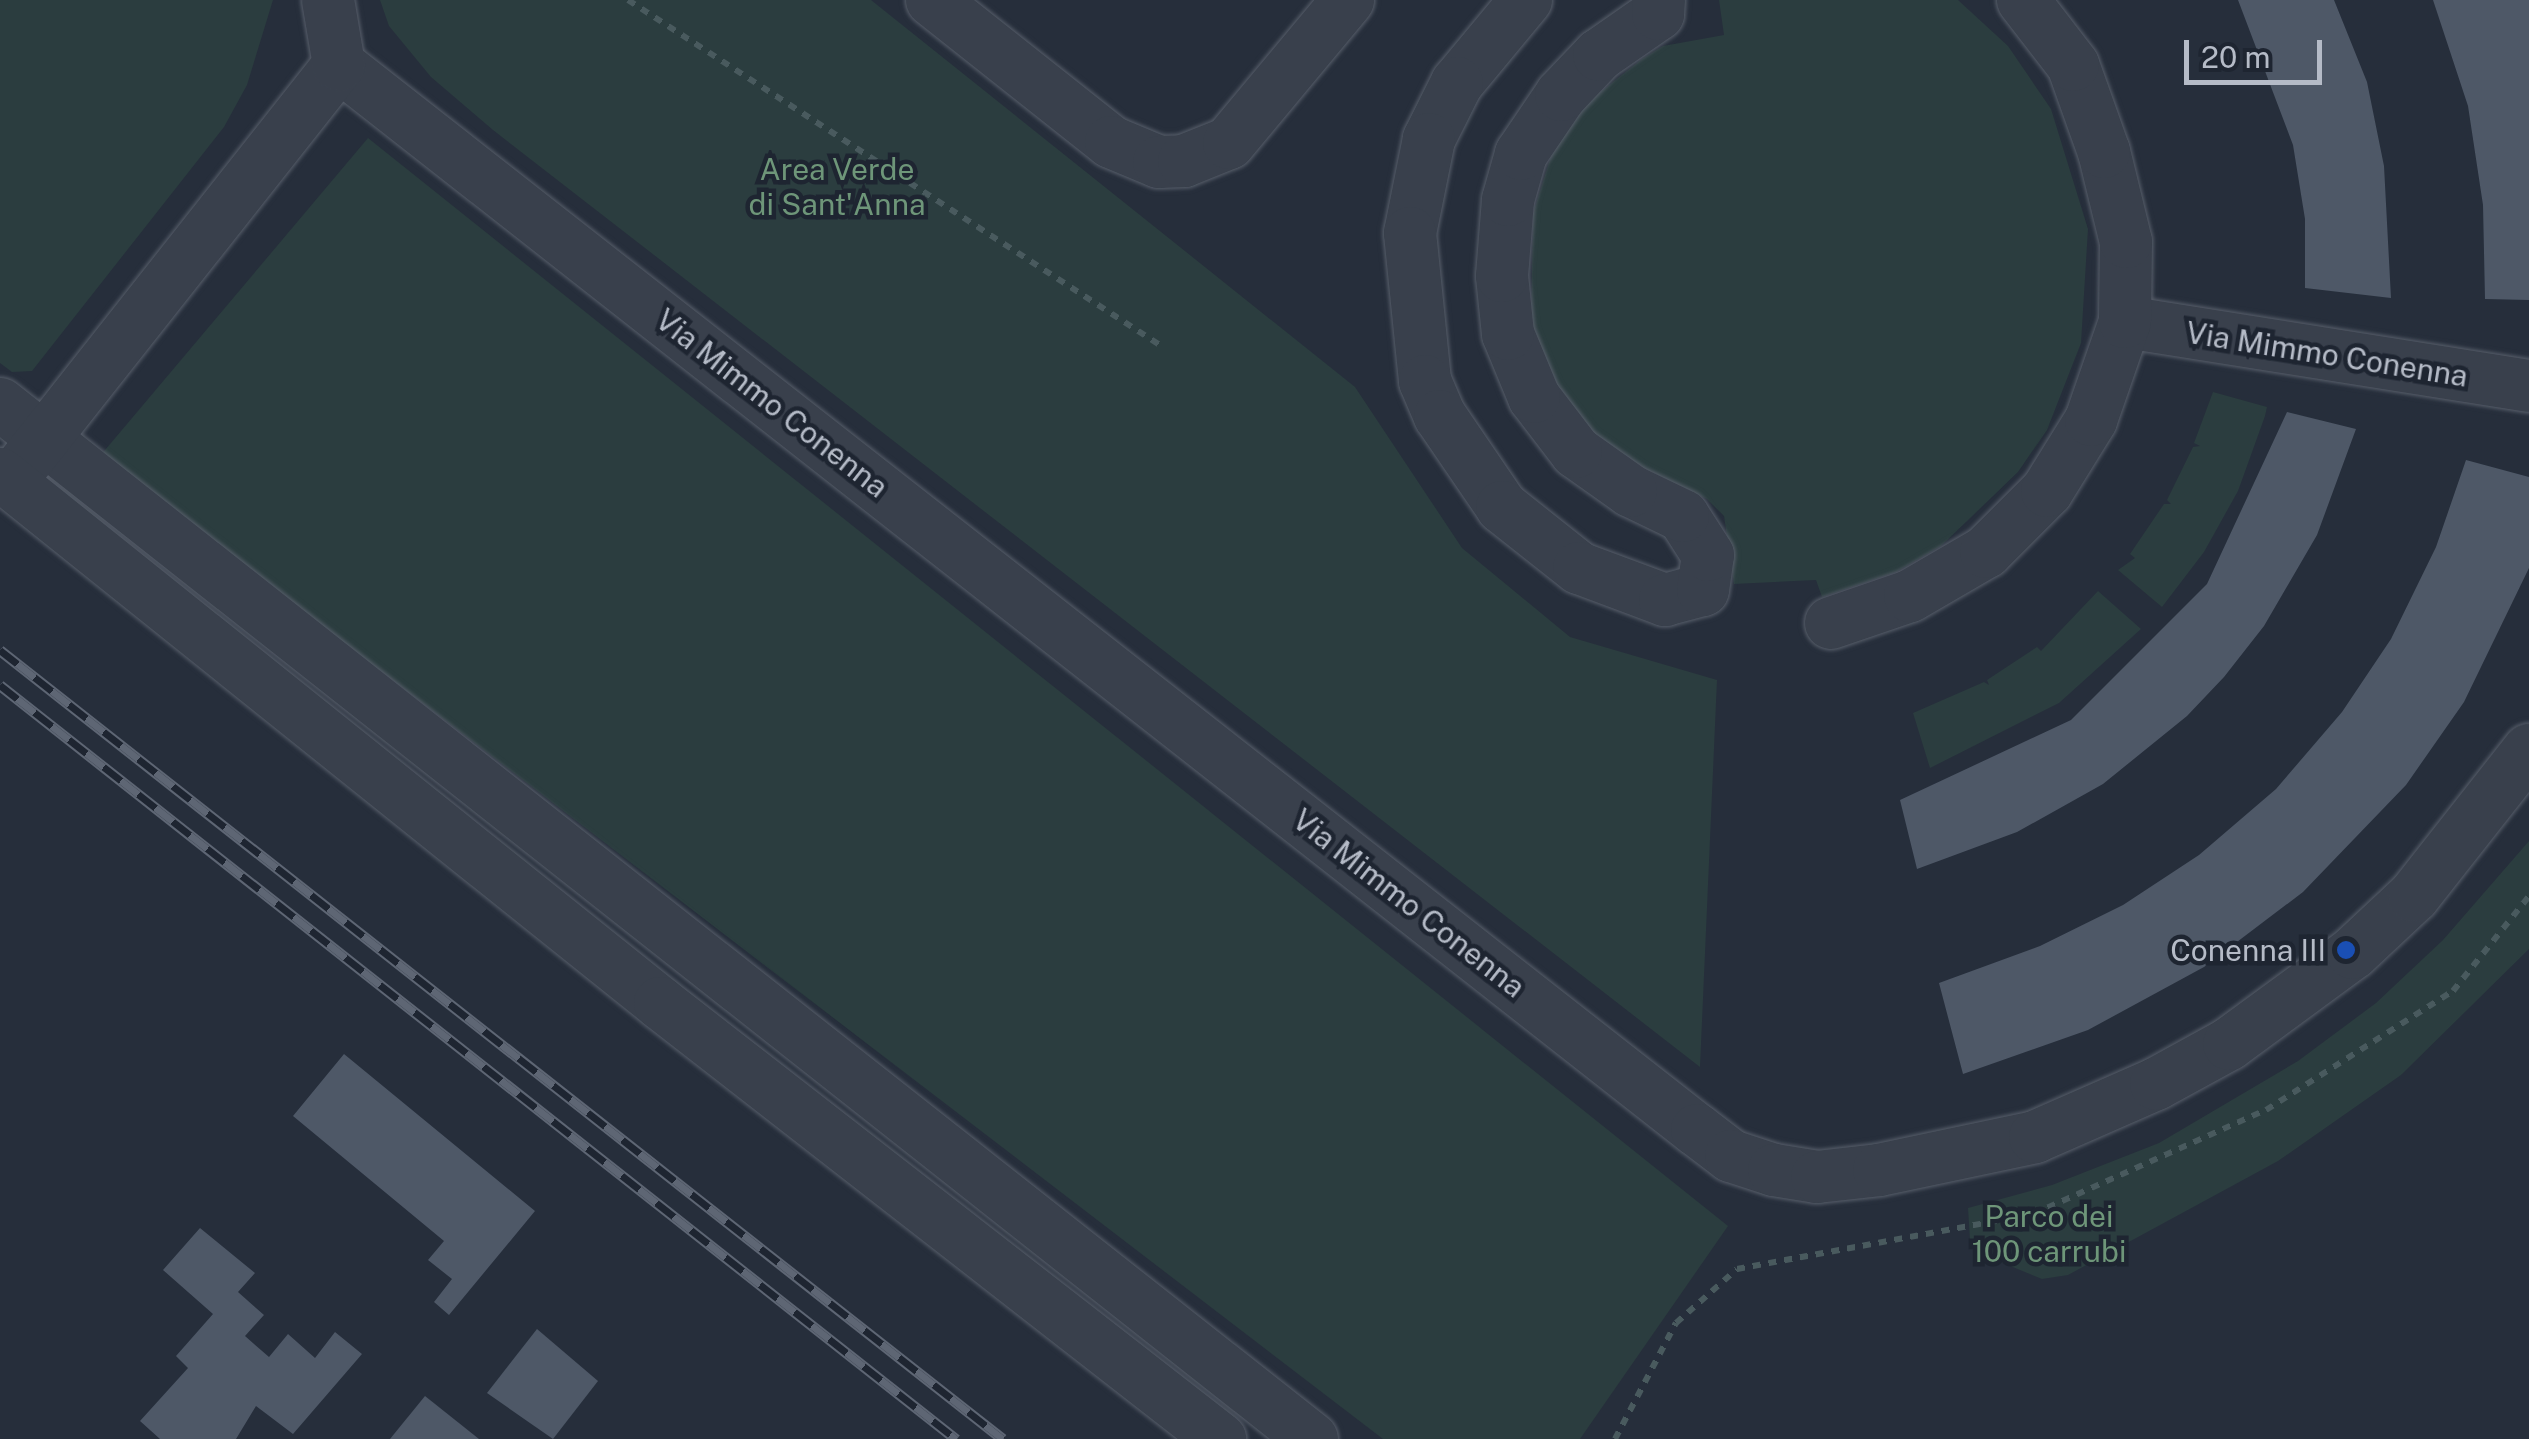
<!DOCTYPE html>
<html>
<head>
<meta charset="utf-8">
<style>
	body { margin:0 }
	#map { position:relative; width:2529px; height:1439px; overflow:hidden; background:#262e3b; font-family:"Public Sans",sans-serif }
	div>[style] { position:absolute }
	.green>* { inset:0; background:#2b3d3f }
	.building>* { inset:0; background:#4e5867 }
	.path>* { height:6px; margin-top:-3px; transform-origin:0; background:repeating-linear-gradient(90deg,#495a5e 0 8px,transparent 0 16px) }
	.roads { filter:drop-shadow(0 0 2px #575e6a) drop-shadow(0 0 2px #575e6a) }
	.minor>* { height:52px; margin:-26px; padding:0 26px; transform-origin:26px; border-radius:26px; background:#39404c }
	.rail>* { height:11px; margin-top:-5.5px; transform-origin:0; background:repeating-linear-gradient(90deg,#1e2531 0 22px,#5e6674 0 44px); box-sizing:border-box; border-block:2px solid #5e6674 }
	.dots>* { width:28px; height:28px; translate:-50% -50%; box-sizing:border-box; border:5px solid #1e2531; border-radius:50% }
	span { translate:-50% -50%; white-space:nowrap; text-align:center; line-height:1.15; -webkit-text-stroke:9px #1e2531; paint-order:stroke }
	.park-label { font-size:30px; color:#6e9679 }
	.street-label { font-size:30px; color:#b5bbc7 }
	.poi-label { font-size:30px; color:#b5bbc7 }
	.right { translate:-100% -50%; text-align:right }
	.scale { position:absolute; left:2184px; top:40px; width:138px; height:45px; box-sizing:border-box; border:5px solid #b5bbc7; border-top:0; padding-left:12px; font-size:30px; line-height:35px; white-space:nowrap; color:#b5bbc7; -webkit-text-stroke:8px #1e2531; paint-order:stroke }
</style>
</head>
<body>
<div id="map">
	<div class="green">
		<div style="clip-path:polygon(0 0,273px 0,247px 85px,224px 127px,32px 371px,12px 372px,0 363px)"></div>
		<div style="clip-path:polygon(380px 0,871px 0,1355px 387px,1462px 548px,1570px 637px,1717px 680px,1700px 1067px,493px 130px,431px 77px,389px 26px)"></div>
		<div style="clip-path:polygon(1719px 0,1958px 0,2008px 46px,2051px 109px,2088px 229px,2081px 343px,2047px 430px,2018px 472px,1941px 546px,1896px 572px,1822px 597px,1816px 580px,1734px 584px,1724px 516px,1707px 499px,1644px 468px,1592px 432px,1549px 377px,1531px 323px,1533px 213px,1552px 153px,1589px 101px,1642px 59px,1663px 46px,1724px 35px)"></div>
		<div style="clip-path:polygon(368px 138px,1728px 1226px,1580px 1439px,1383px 1439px,100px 456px)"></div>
		<div style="clip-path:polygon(2213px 392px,2267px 407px,2265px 416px,2238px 491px,2204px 552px,2162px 607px,2118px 570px,2135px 558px,2130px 554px,2164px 504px,2171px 504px,2167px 500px,2193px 447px,2200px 446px,2194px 443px)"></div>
		<div style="clip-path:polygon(2098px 591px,2141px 629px,2059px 703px,1930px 768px,1913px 713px,1984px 682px,1989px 685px,1987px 680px,2037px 647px,2041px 651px)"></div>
		<div style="clip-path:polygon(2529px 841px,2529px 949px,2401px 1075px,2278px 1161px,2068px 1275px,2042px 1279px,2003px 1263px,1970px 1240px,1968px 1208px,2052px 1185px,2159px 1143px,2298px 1061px,2376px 1003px,2443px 940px)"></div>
	</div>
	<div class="building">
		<div style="clip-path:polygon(2238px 0,2334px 0,2367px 82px,2384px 166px,2391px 298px,2305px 288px,2305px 219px,2293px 145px)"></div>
		<div style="clip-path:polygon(2433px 0,2529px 0,2529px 300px,2485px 299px,2483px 205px,2468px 106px)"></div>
		<div style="clip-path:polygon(2287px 412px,2356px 429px,2317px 535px,2264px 626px,2224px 677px,2187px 716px,2103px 784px,2017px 832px,1917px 869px,1900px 800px,2071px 720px,2207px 584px)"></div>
		<div style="clip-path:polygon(2466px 460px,2529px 477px,2529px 568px,2464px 702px,2406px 785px,2303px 892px,2204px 967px,2088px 1030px,1963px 1074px,1939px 983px,2040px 946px,2123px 905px,2199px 855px,2276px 789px,2342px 712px,2391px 639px,2436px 547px)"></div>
		<div style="clip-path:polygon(344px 1054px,535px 1211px,449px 1315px,434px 1302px,452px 1279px,428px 1260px,444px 1241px,293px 1116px)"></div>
		<div style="clip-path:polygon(200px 1228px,255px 1273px,238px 1292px,264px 1315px,245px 1336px,269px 1357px,288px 1334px,315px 1358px,335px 1332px,362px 1354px,293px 1434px,256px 1406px,236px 1439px,160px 1439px,140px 1421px,188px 1368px,176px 1356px,213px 1314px,163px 1270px)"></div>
		<div style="clip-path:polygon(537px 1329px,598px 1381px,553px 1439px,487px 1393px)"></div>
		<div style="clip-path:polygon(425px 1396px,479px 1439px,390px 1439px)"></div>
	</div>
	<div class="path">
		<div style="left:628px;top:0;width:638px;rotate:32.97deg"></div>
		<div style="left:1615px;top:1439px;width:131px;rotate:-62.3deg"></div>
		<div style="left:1676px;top:1323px;width:81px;rotate:-41.5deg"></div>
		<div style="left:1737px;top:1269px;width:301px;rotate:-10.5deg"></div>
		<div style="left:2033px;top:1214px;width:255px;rotate:-24.1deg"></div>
		<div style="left:2266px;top:1110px;width:222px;rotate:-32.5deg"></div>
		<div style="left:2453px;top:991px;width:122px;rotate:-51.3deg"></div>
	</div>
	<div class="roads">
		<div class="minor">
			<div style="left:932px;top:0;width:228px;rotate:38.4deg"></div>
			<div style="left:1111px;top:142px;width:52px;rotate:22.6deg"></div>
			<div style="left:1159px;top:162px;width:25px;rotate:-2deg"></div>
			<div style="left:1184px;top:161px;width:48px;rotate:-21.8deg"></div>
			<div style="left:1229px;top:143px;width:186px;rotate:-50.2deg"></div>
			<div style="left:1526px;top:0;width:108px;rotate:129.7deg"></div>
			<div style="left:1457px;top:83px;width:63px;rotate:116.6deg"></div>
			<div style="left:1429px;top:139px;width:96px;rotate:101.4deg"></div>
			<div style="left:1410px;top:233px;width:149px;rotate:84.2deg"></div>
			<div style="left:1425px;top:381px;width:38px;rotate:67deg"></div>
			<div style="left:1440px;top:416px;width:110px;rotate:55.7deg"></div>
			<div style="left:1502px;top:507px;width:98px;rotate:38.4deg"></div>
			<div style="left:1579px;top:568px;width:92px;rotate:20.4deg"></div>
			<div style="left:1665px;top:600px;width:39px;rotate:-15deg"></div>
			<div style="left:1703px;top:590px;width:35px;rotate:-82deg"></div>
			<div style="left:1708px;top:555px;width:46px;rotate:-122.7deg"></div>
			<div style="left:1683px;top:516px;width:58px;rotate:-154.3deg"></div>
			<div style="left:1631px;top:491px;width:67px;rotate:-144.7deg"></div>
			<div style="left:1576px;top:452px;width:69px;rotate:-127.4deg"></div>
			<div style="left:1534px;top:397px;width:68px;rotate:-112.4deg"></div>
			<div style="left:1508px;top:334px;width:58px;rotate:-95.9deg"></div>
			<div style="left:1502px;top:276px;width:76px;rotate:-85.5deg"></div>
			<div style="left:1508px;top:200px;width:48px;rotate:-74.2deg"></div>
			<div style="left:1521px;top:154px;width:71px;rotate:-55.9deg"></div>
			<div style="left:1561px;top:95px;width:55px;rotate:-46.5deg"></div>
			<div style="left:1599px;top:55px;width:72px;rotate:-34.8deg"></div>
			<div style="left:1658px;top:14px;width:14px;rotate:-86deg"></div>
			<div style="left:339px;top:65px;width:1726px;rotate:38.11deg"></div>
			<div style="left:1697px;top:1130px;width:43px;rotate:37.4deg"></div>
			<div style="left:1731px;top:1156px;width:45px;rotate:18deg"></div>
			<div style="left:1774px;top:1170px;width:44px;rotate:9.2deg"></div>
			<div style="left:1817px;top:1177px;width:62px;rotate:-6.4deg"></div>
			<div style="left:1879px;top:1170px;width:159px;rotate:-11.9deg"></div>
			<div style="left:2035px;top:1137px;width:132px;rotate:-23.7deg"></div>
			<div style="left:2156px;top:1084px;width:83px;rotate:-28.7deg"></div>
			<div style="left:2229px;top:1044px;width:154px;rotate:-36.3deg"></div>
			<div style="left:2353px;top:953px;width:83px;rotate:-43.1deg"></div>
			<div style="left:2414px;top:896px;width:186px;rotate:-51.8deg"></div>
			<div style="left:2125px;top:322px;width:409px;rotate:9deg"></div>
			<div style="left:0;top:404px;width:1671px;rotate:38.27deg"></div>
			<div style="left:23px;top:465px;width:510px;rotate:-51.69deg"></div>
			<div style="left:339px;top:65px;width:66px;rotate:-99.6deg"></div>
			<div style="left:0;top:474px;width:846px;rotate:38.71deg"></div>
			<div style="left:660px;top:1003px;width:710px;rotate:37.9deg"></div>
			<div style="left:1831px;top:623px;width:83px;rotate:-18.9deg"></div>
			<div style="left:1910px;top:596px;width:88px;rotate:-30.1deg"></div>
			<div style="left:1986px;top:552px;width:86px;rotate:-45deg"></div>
			<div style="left:2047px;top:491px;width:84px;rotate:-58.2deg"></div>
			<div style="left:2091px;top:420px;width:104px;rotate:-70.9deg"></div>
			<div style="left:2125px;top:322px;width:80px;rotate:-89.3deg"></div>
			<div style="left:2126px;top:242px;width:93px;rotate:-103.7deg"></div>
			<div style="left:2104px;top:152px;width:92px;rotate:-109.6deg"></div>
			<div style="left:2073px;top:65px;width:82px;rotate:-127.6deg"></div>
		</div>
	</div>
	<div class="rail">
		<div style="left:0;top:650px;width:1276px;rotate:38.19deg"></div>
		<div style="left:0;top:685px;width:1218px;rotate:38.26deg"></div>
	</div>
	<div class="dots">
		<div style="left:2346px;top:950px;background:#1a4fb4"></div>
	</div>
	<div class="park-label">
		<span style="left:837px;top:186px">Area Verde<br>di Sant'Anna</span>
		<span style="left:2049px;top:1233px">Parco dei<br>100 carrubi</span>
	</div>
	<div class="street-label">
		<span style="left:2327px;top:354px;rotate:9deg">Via Mimmo Conenna</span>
		<span style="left:772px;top:403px;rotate:38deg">Via Mimmo Conenna</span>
		<span style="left:1409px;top:903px;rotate:38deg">Via Mimmo Conenna</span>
	</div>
	<div class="poi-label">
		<span class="right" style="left:2326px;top:950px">Conenna III</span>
	</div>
	<div class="scale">20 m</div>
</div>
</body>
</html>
